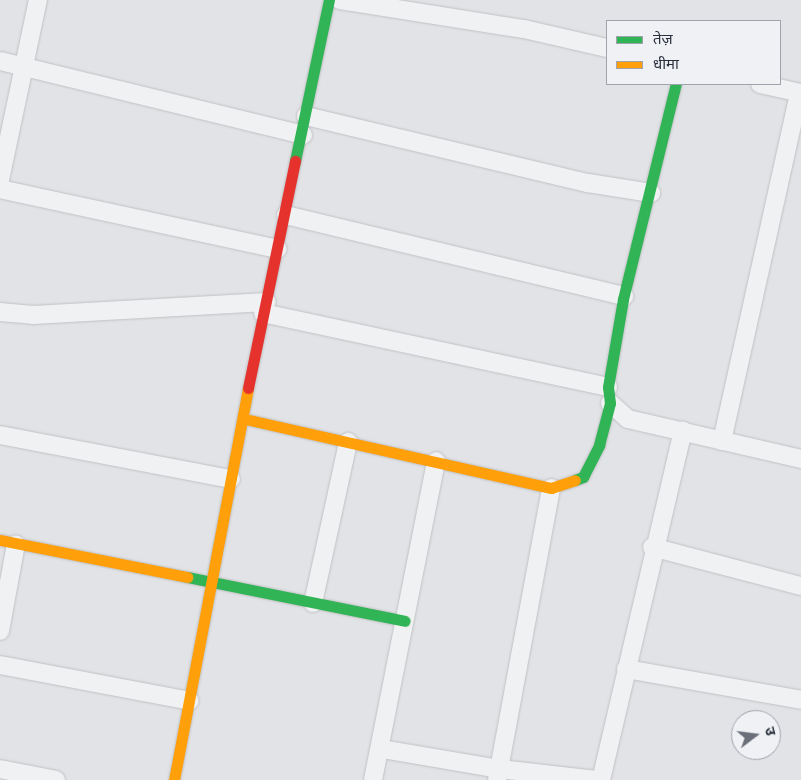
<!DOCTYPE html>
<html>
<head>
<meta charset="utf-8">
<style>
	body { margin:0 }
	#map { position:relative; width:801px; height:780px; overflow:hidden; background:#e2e3e6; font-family:Rubik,"Noto Sans Devanagari",sans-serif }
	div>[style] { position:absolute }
	.roads { filter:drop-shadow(0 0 1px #c0c1c4) drop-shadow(0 0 1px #c0c1c4) }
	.street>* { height:18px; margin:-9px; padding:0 9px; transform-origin:9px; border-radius:9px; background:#f0f1f3 }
	.fast>* { height:11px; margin:-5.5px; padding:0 5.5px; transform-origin:5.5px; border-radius:5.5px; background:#30b455 }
	.slow>* { height:11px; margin:-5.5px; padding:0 5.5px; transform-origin:5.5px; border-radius:5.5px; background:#ff9f0a }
	.jam>* { height:11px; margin:-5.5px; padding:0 5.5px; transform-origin:5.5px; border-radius:5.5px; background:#e5322d }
	span { translate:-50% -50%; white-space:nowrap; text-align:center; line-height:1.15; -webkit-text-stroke:5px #eff1f5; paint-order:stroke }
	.legend { position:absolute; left:606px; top:20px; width:175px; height:65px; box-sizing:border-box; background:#eff1f5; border:1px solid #a0a3ab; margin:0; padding:6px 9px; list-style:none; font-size:15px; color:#2a2f3d }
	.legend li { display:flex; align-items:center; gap:10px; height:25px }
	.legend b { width:25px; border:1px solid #a0a3ab }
	.north { position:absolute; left:731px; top:710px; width:50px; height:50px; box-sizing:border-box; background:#eff1f5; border:1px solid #a0a3ab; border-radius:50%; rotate:75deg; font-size:14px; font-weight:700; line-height:20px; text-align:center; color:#2a2f3d }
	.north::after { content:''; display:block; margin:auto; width:18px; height:22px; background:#6a6e78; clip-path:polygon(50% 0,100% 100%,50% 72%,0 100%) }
</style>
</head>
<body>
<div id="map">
	<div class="roads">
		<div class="street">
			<div style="left:340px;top:0;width:186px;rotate:9deg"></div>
			<div style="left:524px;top:29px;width:85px;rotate:12.9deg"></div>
			<div style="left:0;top:61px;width:312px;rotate:13.7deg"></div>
			<div style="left:760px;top:84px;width:42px;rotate:12.4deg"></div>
			<div style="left:306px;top:116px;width:290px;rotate:13.4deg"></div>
			<div style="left:588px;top:183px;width:64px;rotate:9deg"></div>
			<div style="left:0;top:180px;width:184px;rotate:-78.1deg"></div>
			<div style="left:0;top:189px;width:284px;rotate:12.2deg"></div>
			<div style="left:286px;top:215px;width:348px;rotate:13.5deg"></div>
			<div style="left:0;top:312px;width:33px;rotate:5deg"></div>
			<div style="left:33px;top:315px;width:234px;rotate:-3.2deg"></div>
			<div style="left:263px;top:313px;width:353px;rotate:12.1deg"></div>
			<div style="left:610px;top:403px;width:24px;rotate:42deg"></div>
			<div style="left:628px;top:419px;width:178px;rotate:13deg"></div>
			<div style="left:0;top:435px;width:235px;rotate:10.8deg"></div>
			<div style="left:722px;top:441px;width:356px;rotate:-77.5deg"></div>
			<div style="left:652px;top:547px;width:154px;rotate:14.7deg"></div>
			<div style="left:313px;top:603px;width:165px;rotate:-77.7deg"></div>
			<div style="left:0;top:631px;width:88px;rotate:-79.6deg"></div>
			<div style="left:0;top:665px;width:193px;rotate:10.7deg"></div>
			<div style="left:626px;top:669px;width:178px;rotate:10deg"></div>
			<div style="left:382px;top:749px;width:120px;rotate:9.6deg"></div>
			<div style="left:500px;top:769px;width:97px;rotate:6.5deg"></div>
			<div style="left:0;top:769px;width:57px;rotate:11.1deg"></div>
			<div style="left:373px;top:780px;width:325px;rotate:-78.8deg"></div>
			<div style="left:497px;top:780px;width:297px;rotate:-79.5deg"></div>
			<div style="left:601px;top:780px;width:359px;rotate:-76.8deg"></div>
		</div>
		<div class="fast">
			<div style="left:295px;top:161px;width:165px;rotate:-78.1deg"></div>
			<div style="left:575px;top:480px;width:9px;rotate:-21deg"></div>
			<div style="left:583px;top:477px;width:36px;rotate:-63deg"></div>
			<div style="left:599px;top:445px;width:43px;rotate:-75.3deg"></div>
			<div style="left:610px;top:403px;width:16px;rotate:-97deg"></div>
			<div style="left:608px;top:387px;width:89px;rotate:-80.3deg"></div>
			<div style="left:623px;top:299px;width:221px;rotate:-76.2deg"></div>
			<div style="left:187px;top:577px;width:222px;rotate:11.4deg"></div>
		</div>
		<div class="slow">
			<div style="left:245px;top:419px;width:314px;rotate:12.7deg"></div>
			<div style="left:551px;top:488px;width:25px;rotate:-18deg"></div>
			<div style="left:0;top:540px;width:191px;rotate:11.2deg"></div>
			<div style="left:174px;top:780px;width:399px;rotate:-79.3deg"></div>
		</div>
		<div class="jam">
			<div style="left:248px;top:388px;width:232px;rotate:-78.3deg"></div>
		</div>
	</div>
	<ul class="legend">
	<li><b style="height:6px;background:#30b455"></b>तेज़</li>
	<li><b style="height:6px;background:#ff9f0a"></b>धीमा</li>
	</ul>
	<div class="north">उ</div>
</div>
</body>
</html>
